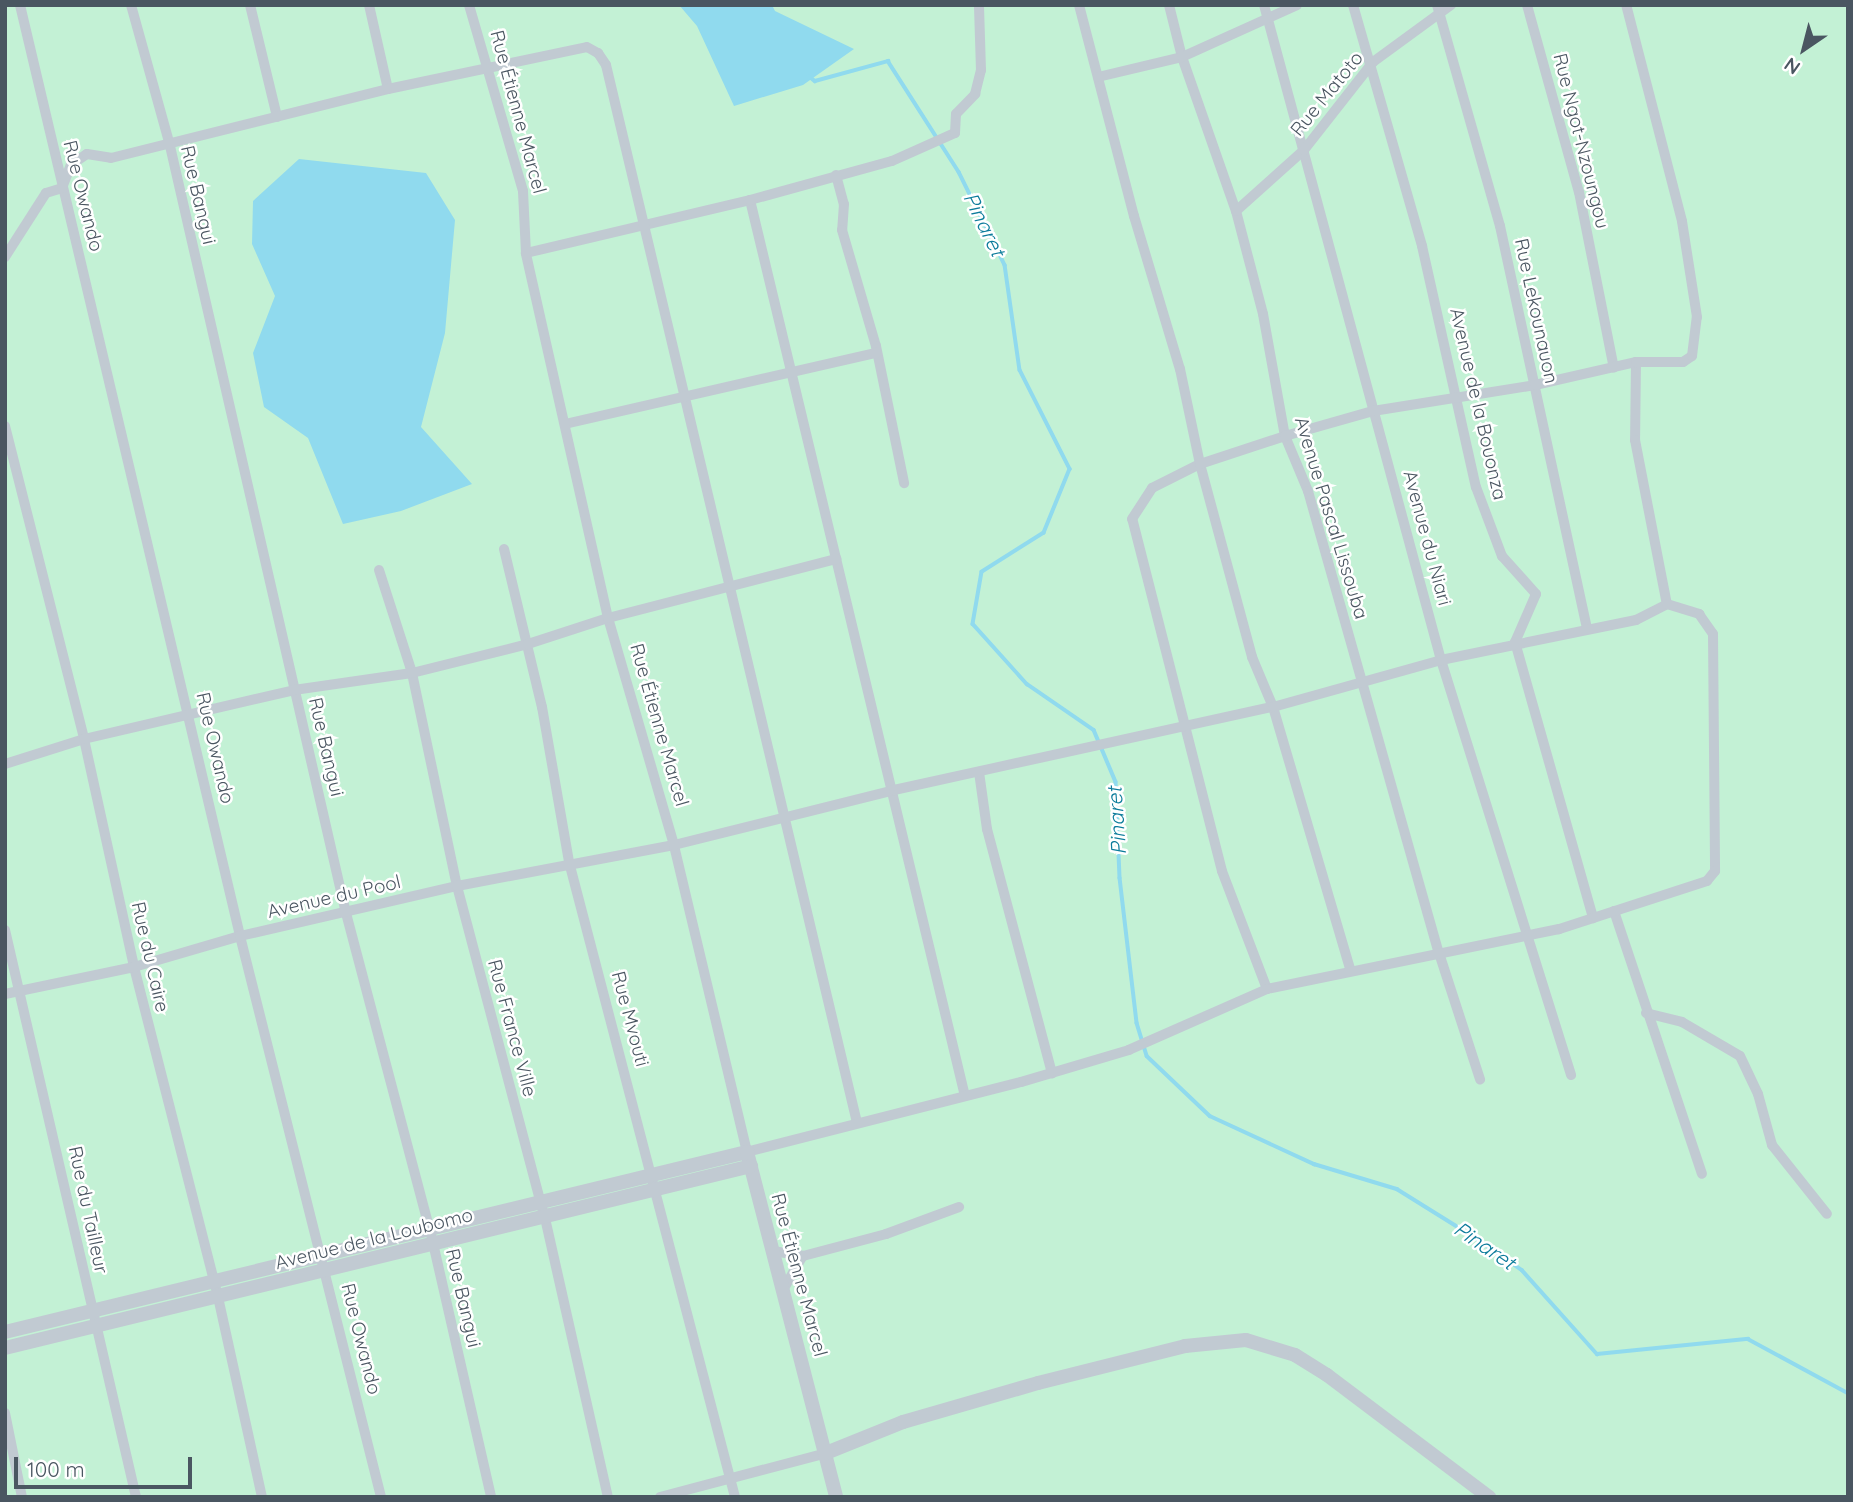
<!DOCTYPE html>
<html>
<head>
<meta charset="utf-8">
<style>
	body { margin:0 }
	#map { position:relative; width:1853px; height:1502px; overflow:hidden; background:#f5f3f3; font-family:Quicksand,sans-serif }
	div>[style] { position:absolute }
	.green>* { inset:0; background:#c3f1d5 }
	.water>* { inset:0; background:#90daee }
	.stream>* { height:3.5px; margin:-1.75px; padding:0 1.75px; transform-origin:1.75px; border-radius:1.75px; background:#90daee }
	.minor>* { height:10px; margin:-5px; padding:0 5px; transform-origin:5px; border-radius:5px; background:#c1cad2 }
	.tertiary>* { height:14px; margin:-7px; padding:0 7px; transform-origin:7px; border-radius:7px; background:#c1cad2 }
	span { translate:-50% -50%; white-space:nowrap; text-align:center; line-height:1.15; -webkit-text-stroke:5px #fff; paint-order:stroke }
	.street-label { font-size:19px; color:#4a5661 }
	.water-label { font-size:21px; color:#0c7c9b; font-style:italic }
	.frame { position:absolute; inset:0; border:7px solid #4a5661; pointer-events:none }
	.north { position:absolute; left:1769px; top:14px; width:70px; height:70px; -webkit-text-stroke:5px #fff; paint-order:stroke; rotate:215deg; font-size:19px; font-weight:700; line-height:28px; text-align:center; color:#4a5661 }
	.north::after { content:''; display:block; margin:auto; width:24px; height:32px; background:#4a5661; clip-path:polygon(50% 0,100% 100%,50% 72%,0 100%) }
	.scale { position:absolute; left:14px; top:1457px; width:178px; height:32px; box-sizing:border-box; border:4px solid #4a5661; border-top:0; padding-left:9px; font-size:21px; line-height:24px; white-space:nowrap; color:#4a5661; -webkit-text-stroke:5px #fff; paint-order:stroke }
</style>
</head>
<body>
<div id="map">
	<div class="green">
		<div style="clip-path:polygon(5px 5px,1848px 5px,1848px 1497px,5px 1497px)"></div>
	</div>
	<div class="water">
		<div style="clip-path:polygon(679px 5px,772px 5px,775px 11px,854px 49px,803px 85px,734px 106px,697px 26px)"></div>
		<div style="clip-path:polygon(299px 159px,426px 173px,455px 220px,445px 333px,421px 427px,472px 484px,401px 511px,343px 524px,308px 438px,264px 407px,253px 353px,275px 296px,252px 244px,253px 201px)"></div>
	</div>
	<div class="stream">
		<div style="left:809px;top:76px;width:8px;rotate:40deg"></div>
		<div style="left:815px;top:81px;width:76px;rotate:-15.3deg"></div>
		<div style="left:888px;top:61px;width:132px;rotate:57.4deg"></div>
		<div style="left:959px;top:172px;width:104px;rotate:63.7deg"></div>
		<div style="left:1005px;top:265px;width:106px;rotate:81.9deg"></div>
		<div style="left:1020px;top:370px;width:111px;rotate:63.2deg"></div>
		<div style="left:1070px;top:469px;width:69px;rotate:112.1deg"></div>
		<div style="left:1044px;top:533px;width:73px;rotate:147.8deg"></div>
		<div style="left:982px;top:572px;width:53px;rotate:99.8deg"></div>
		<div style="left:973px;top:624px;width:81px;rotate:48deg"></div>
		<div style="left:1027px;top:684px;width:81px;rotate:34.5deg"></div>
		<div style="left:1094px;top:730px;width:56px;rotate:67.1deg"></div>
		<div style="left:1116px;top:782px;width:96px;rotate:87.6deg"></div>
		<div style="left:1120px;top:878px;width:146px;rotate:83.3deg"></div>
		<div style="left:1137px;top:1023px;width:34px;rotate:73deg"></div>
		<div style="left:1147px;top:1056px;width:87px;rotate:43.6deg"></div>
		<div style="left:1210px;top:1116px;width:115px;rotate:24.8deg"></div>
		<div style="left:1314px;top:1164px;width:87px;rotate:16.8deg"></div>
		<div style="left:1397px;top:1189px;width:87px;rotate:31.9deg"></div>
		<div style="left:1471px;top:1235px;width:62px;rotate:34.5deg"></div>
		<div style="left:1522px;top:1270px;width:113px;rotate:48.2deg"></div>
		<div style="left:1597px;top:1354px;width:152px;rotate:-5.7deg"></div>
		<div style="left:1748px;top:1339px;width:114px;rotate:28.4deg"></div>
		<div style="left:5px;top:178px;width:19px;rotate:90deg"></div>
	</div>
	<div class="minor">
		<div style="left:20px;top:5px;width:957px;rotate:76.7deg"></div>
		<div style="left:240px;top:936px;width:578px;rotate:75.89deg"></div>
		<div style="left:131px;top:5px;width:146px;rotate:74.5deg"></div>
		<div style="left:170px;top:146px;width:787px;rotate:77.08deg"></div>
		<div style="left:346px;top:913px;width:328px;rotate:75.2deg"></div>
		<div style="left:430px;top:1230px;width:274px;rotate:77.1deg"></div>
		<div style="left:250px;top:5px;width:115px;rotate:76.4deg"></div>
		<div style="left:369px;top:5px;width:86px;rotate:77.3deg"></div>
		<div style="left:1079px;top:5px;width:218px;rotate:75.4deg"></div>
		<div style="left:1134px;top:216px;width:160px;rotate:73.3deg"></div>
		<div style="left:1180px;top:369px;width:97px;rotate:78.1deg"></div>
		<div style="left:1200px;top:464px;width:200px;rotate:74.9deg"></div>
		<div style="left:1252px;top:657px;width:54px;rotate:67.2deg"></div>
		<div style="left:1273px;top:707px;width:273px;rotate:73.6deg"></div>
		<div style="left:1169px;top:5px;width:54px;rotate:76deg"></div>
		<div style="left:1182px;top:57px;width:163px;rotate:70.7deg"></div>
		<div style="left:1236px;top:211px;width:106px;rotate:75.3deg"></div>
		<div style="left:1263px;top:314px;width:124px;rotate:79.8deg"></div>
		<div style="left:1285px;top:436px;width:60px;rotate:67.3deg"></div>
		<div style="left:1308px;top:491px;width:480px;rotate:74.2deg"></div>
		<div style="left:1439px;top:953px;width:133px;rotate:72deg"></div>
		<div style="left:1264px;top:5px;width:678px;rotate:74.88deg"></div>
		<div style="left:1441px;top:660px;width:435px;rotate:72.6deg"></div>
		<div style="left:1353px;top:5px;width:251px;rotate:74deg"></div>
		<div style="left:1422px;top:246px;width:247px;rotate:77.4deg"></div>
		<div style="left:1476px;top:487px;width:74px;rotate:69.4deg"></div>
		<div style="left:1502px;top:556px;width:51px;rotate:48.2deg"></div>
		<div style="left:1536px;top:594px;width:52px;rotate:113.6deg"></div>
		<div style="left:1515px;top:642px;width:287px;rotate:74.2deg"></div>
		<div style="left:1437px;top:5px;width:230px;rotate:74.1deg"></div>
		<div style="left:1500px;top:226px;width:412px;rotate:77.8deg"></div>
		<div style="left:1527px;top:5px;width:194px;rotate:74.5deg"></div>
		<div style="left:1579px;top:192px;width:179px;rotate:78.8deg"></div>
		<div style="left:1098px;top:77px;width:86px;rotate:-13.4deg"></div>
		<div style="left:1182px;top:57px;width:126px;rotate:-24.3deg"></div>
		<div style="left:836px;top:175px;width:30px;rotate:75deg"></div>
		<div style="left:844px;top:204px;width:26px;rotate:94deg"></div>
		<div style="left:842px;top:230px;width:121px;rotate:73.7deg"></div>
		<div style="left:876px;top:346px;width:140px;rotate:78.4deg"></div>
		<div style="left:750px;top:200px;width:921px;rotate:76.51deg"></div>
		<div style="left:1236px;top:211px;width:91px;rotate:-41.9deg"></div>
		<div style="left:1304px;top:150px;width:112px;rotate:-51.9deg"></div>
		<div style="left:1373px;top:62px;width:97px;rotate:-36.2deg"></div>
		<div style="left:526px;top:253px;width:230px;rotate:-13.3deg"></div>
		<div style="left:750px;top:200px;width:147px;rotate:-15.4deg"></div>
		<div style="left:892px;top:161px;width:69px;rotate:-24deg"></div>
		<div style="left:955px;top:133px;width:19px;rotate:-87deg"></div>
		<div style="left:956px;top:114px;width:28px;rotate:-46deg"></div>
		<div style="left:975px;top:94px;width:25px;rotate:-76deg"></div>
		<div style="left:981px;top:70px;width:65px;rotate:-91.8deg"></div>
		<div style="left:5px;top:257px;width:76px;rotate:-57.4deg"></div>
		<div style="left:46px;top:193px;width:17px;rotate:-17deg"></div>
		<div style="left:62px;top:188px;width:25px;rotate:-69deg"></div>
		<div style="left:71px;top:165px;width:19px;rotate:-35deg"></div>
		<div style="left:87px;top:154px;width:24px;rotate:9deg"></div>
		<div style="left:111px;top:158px;width:285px;rotate:-14deg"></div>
		<div style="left:388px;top:89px;width:203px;rotate:-11.9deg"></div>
		<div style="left:587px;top:47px;width:13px;rotate:29deg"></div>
		<div style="left:598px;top:53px;width:14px;rotate:56deg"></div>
		<div style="left:606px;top:65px;width:1087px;rotate:76.65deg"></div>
		<div style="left:1636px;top:362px;width:78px;rotate:90.7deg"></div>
		<div style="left:1635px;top:440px;width:167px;rotate:79deg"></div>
		<div style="left:565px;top:424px;width:319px;rotate:-12.9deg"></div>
		<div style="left:5px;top:426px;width:323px;rotate:75.8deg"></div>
		<div style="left:84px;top:739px;width:233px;rotate:77.6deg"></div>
		<div style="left:134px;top:967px;width:341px;rotate:75.7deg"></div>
		<div style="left:218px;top:1297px;width:205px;rotate:77.6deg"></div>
		<div style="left:504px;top:549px;width:163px;rotate:76.5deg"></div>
		<div style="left:542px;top:707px;width:157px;rotate:80.1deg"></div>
		<div style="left:569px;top:862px;width:656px;rotate:75.35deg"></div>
		<div style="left:379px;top:570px;width:108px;rotate:72.2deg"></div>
		<div style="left:412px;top:673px;width:218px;rotate:78.1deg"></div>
		<div style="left:457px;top:886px;width:343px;rotate:75.2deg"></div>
		<div style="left:545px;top:1218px;width:286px;rotate:77.3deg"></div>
		<div style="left:5px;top:764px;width:83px;rotate:-17.6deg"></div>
		<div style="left:84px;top:739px;width:216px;rotate:-13.1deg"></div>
		<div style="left:294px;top:690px;width:119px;rotate:-8.2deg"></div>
		<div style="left:412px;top:673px;width:120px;rotate:-14deg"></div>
		<div style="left:528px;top:644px;width:84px;rotate:-18deg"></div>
		<div style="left:608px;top:618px;width:236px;rotate:-14.5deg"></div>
		<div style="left:979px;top:772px;width:58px;rotate:82deg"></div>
		<div style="left:987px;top:829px;width:253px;rotate:75.1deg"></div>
		<div style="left:1614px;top:911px;width:277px;rotate:71.5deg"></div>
		<div style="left:5px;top:930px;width:582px;rotate:76.99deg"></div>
		<div style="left:1267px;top:989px;width:126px;rotate:-110.9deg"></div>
		<div style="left:1222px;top:871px;width:363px;rotate:-104.3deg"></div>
		<div style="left:1132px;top:519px;width:37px;rotate:-57deg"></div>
		<div style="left:1152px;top:488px;width:54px;rotate:-26.6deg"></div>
		<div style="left:1200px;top:464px;width:89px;rotate:-18.2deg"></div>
		<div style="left:1285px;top:436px;width:91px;rotate:-15.9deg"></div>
		<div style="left:1373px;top:411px;width:164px;rotate:-9.1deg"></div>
		<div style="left:1535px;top:385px;width:104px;rotate:-12.8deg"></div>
		<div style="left:1636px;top:362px;width:47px"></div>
		<div style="left:1683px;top:362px;width:11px;rotate:-34deg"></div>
		<div style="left:1692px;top:356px;width:39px;rotate:-83deg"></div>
		<div style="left:1697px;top:317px;width:97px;rotate:-98.9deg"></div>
		<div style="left:1682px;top:221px;width:223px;rotate:-104.5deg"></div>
		<div style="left:5px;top:994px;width:132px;rotate:-11.8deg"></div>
		<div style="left:134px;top:967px;width:110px;rotate:-16.3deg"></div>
		<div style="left:240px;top:936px;width:223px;rotate:-13deg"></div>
		<div style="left:457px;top:886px;width:221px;rotate:-10.7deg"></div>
		<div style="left:674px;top:845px;width:227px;rotate:-14deg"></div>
		<div style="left:894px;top:790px;width:388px;rotate:-12.4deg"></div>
		<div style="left:1273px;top:707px;width:174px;rotate:-15.6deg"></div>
		<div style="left:1441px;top:660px;width:199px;rotate:-11.6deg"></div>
		<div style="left:1636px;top:620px;width:35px;rotate:-27deg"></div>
		<div style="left:1667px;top:604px;width:34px;rotate:17deg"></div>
		<div style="left:1699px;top:614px;width:24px;rotate:55deg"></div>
		<div style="left:1713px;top:634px;width:237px;rotate:89.5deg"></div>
		<div style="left:1715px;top:871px;width:13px;rotate:129deg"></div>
		<div style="left:1707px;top:881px;width:156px;rotate:162deg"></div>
		<div style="left:1559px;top:929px;width:298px;rotate:168.4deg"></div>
		<div style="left:1267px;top:989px;width:151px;rotate:156.2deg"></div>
		<div style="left:1129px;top:1050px;width:113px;rotate:163.5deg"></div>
		<div style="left:1021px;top:1082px;width:283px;rotate:165.7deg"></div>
		<div style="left:747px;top:1152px;width:316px;rotate:-103.4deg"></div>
		<div style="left:674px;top:845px;width:236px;rotate:-106.2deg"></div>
		<div style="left:608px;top:618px;width:374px;rotate:-102.7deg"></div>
		<div style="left:526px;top:253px;width:62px;rotate:-92.8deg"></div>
		<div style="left:523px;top:191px;width:194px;rotate:-106.2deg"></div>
		<div style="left:1646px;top:1013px;width:37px;rotate:14deg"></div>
		<div style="left:1682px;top:1022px;width:67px;rotate:30.4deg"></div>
		<div style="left:1740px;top:1056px;width:42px;rotate:64.7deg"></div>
		<div style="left:1758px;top:1094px;width:53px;rotate:74.6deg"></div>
		<div style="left:1772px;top:1145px;width:88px;rotate:51.4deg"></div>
		<div style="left:773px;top:1251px;width:30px;rotate:9deg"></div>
		<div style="left:803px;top:1256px;width:86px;rotate:-14.8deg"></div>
		<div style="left:886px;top:1234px;width:78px;rotate:-20.3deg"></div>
		<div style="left:783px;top:1290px;width:39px;rotate:-60deg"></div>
		<div style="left:5px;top:1413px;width:86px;rotate:78.6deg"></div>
		<div style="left:660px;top:1497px;width:172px;rotate:-14.8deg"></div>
	</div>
	<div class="tertiary">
		<div style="left:5px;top:1332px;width:764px;rotate:-13.64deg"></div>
		<div style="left:747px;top:1152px;width:356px;rotate:75.5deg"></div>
		<div style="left:5px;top:1348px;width:768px;rotate:-13.71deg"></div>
		<div style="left:826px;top:1453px;width:83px;rotate:-21.9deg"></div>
		<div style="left:903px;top:1422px;width:141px;rotate:-16.1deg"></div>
		<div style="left:1038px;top:1383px;width:152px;rotate:-14.1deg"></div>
		<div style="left:1185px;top:1346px;width:61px;rotate:-5.6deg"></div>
		<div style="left:1246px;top:1340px;width:51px;rotate:17deg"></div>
		<div style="left:1295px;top:1355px;width:38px;rotate:32deg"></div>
		<div style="left:1327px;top:1375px;width:203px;rotate:37deg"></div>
	</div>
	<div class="street-label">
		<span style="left:1327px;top:94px;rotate:-51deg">Rue Matoto</span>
		<span style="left:518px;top:112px;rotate:75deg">Rue Étienne Marcel</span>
		<span style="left:1581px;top:141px;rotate:76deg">Rue Ngot-Nzoungou</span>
		<span style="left:198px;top:195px;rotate:77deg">Rue Bangui</span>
		<span style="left:83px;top:196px;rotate:76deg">Rue Owando</span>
		<span style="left:1536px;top:311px;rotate:78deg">Rue Lekounauon</span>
		<span style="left:1478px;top:404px;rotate:77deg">Avenue de la Bouonza</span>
		<span style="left:1331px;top:518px;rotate:73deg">Avenue Pascal Lissouba</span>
		<span style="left:1427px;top:538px;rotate:75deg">Avenue du Niari</span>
		<span style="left:659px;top:725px;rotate:74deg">Rue Étienne Marcel</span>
		<span style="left:326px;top:747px;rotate:77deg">Rue Bangui</span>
		<span style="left:215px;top:748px;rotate:77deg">Rue Owando</span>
		<span style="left:334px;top:897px;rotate:-13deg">Avenue du Pool</span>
		<span style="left:150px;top:957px;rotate:77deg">Rue du Caire</span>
		<span style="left:630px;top:1019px;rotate:75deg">Rue Mvouti</span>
		<span style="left:512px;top:1028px;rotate:75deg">Rue France Ville</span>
		<span style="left:88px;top:1210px;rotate:78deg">Rue du Tailleur</span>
		<span style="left:374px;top:1239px;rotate:-14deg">Avenue de la Loubomo</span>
		<span style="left:799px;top:1275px;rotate:75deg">Rue Étienne Marcel</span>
		<span style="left:463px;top:1298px;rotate:77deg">Rue Bangui</span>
		<span style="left:361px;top:1339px;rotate:76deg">Rue Owando</span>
	</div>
	<div class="water-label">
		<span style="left:985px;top:224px;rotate:64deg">Pinaret</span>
		<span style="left:1116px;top:821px;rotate:-94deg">Pinaret</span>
		<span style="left:1485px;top:1245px;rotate:34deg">Pinaret</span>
	</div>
	<div class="frame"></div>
	<div class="north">N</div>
	<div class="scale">100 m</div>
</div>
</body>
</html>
